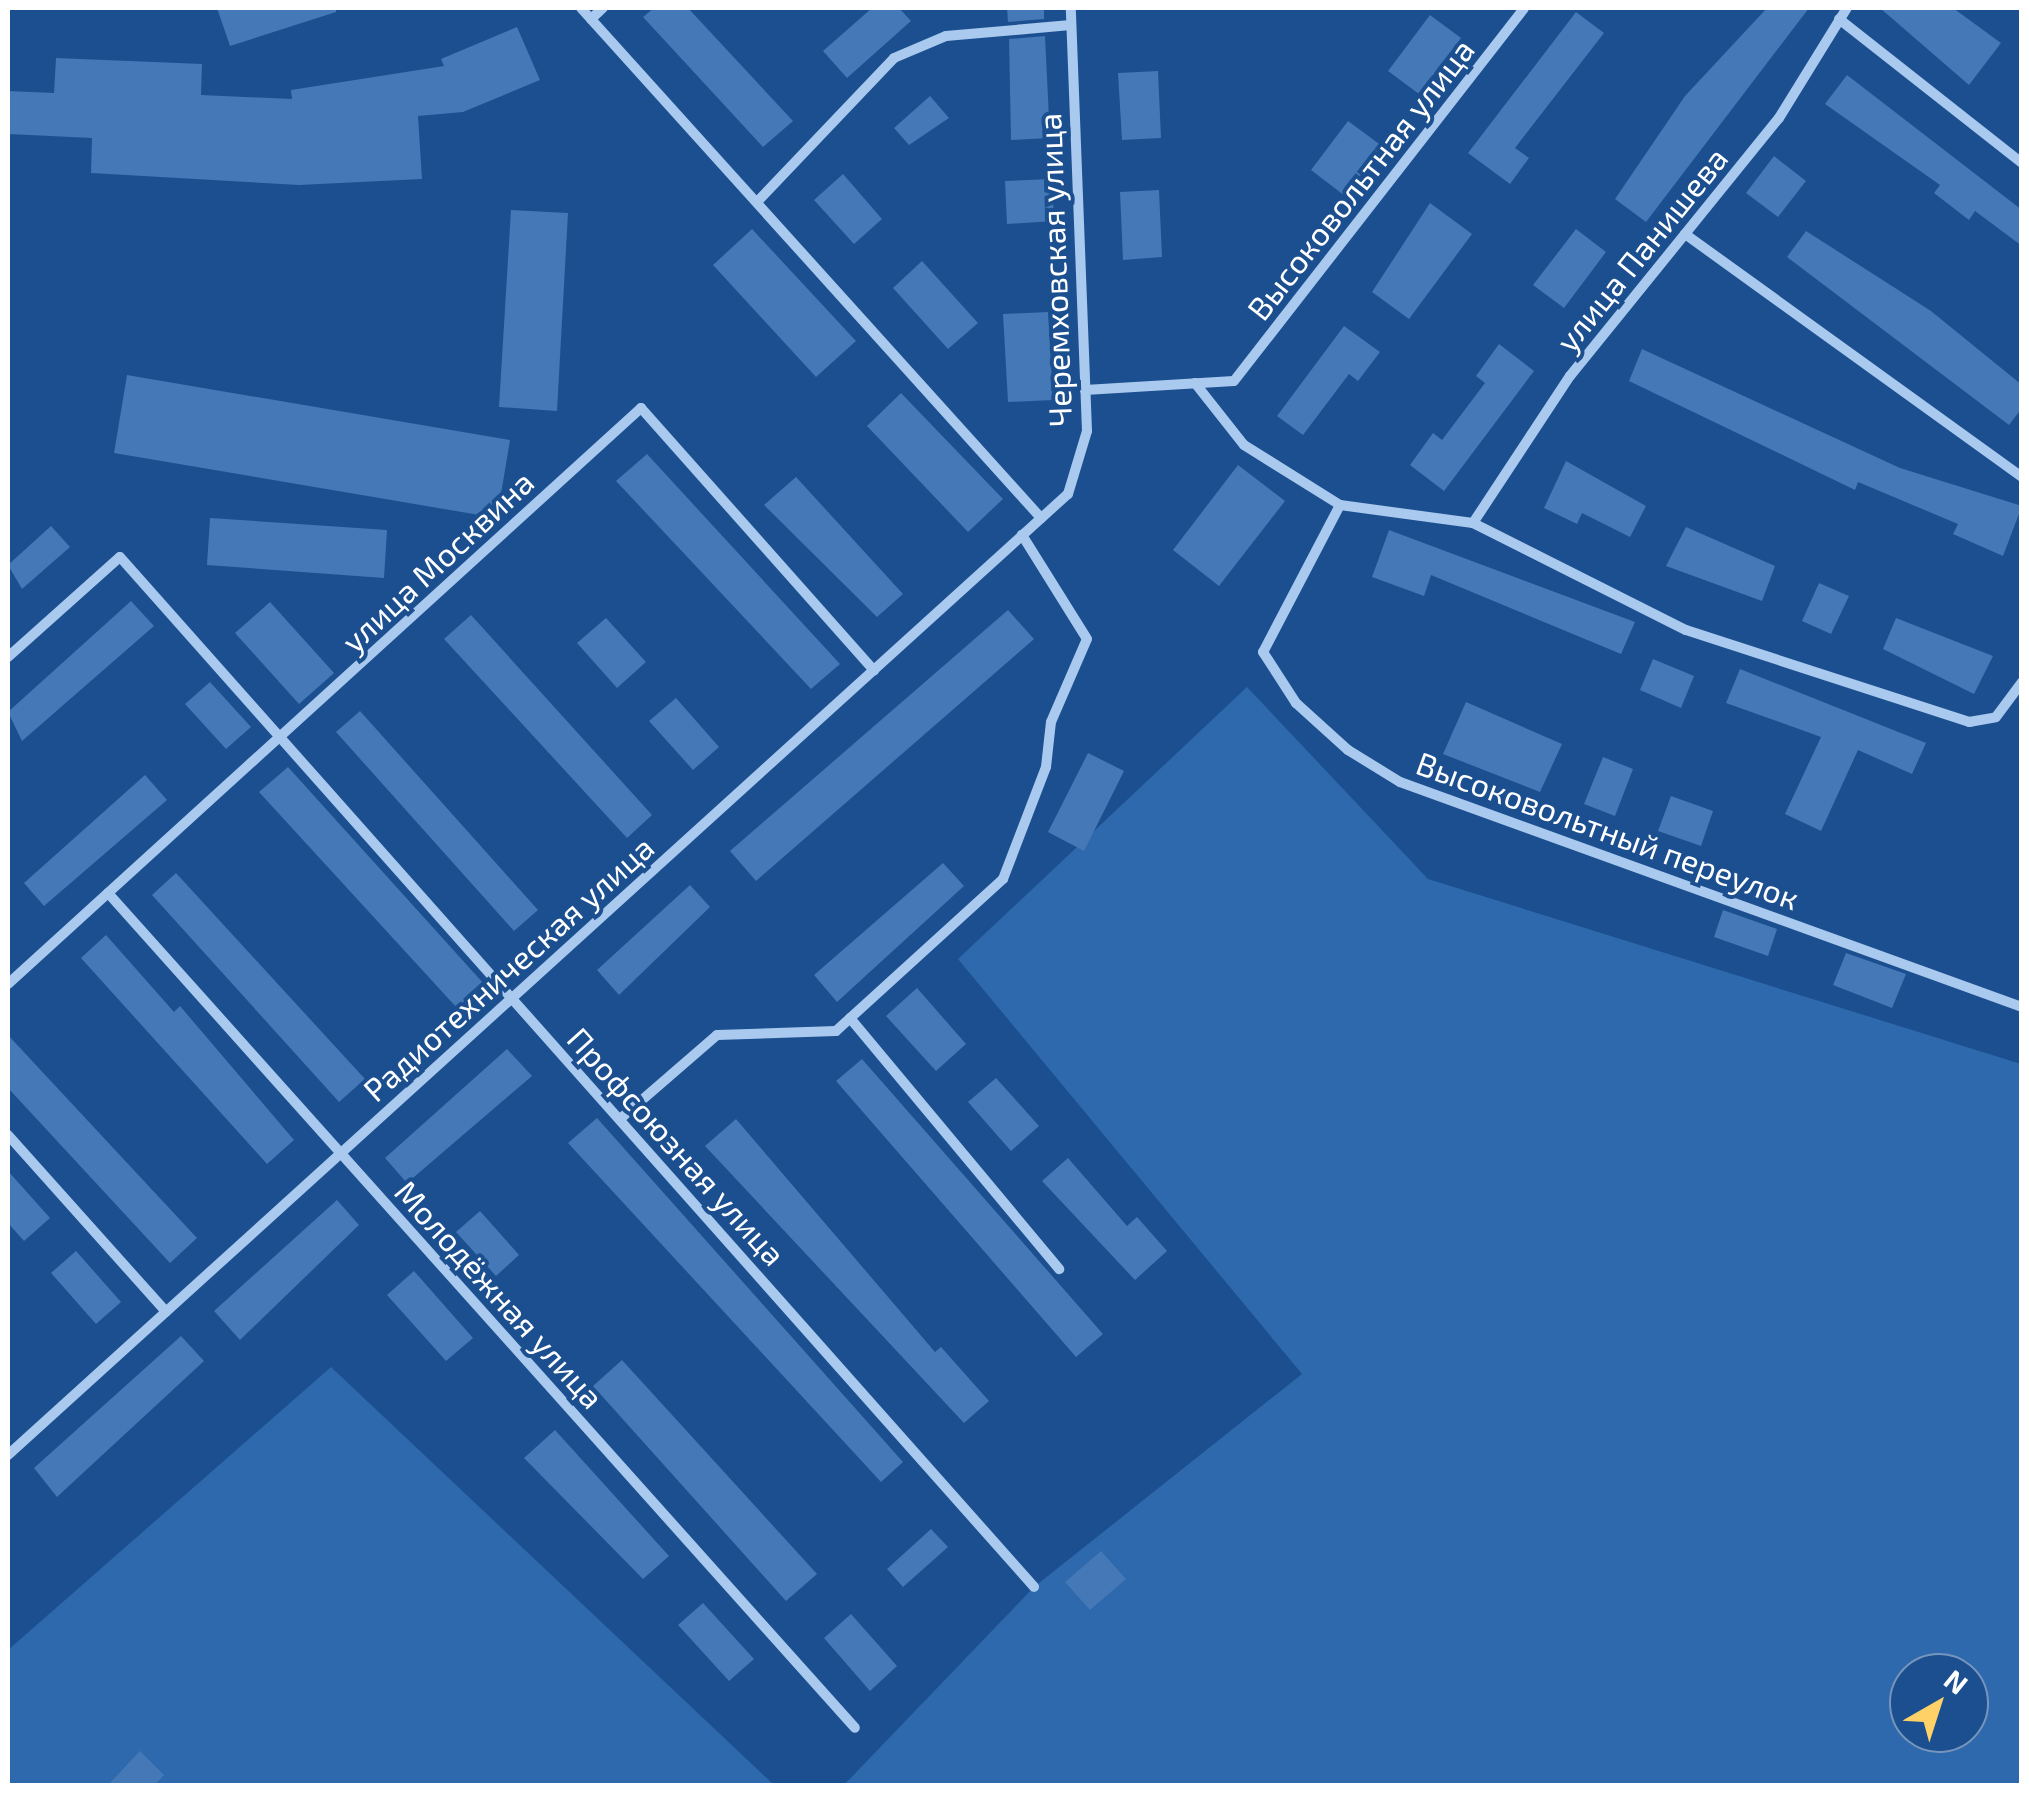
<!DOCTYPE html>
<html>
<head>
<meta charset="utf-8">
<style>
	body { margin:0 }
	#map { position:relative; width:2029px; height:1793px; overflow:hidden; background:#1b4f8f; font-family:"Exo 2",sans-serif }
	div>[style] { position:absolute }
	.green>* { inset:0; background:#2e69ad }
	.building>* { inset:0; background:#4478b7 }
	.street>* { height:10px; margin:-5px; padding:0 5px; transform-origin:5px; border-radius:5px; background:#a9c9ee }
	span { translate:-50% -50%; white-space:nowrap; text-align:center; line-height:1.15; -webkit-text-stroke:8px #1b4f8f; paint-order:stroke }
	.street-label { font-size:32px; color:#fff }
	.frame { position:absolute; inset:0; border:10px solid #fff; pointer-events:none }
	.north { position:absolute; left:1889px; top:1653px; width:100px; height:100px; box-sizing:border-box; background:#1b4f8f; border:2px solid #7695bc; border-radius:50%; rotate:39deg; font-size:28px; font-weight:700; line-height:40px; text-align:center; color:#fff }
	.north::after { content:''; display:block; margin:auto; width:35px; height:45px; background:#ffd166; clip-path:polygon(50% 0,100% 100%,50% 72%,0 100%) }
</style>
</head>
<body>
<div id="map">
	<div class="green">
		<div style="clip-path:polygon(evenodd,1247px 687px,1428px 879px,2021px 1064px,2021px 1785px,843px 1786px,1034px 1587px,1302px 1374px,958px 959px,1247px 687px,1909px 1673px,1969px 1673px,1969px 1733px,1909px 1733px,1909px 1673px)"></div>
		<div style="clip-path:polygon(331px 1367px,774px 1785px,8px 1785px,8px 1650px)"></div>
	</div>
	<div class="building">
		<div style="clip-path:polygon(217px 8px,336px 8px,336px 12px,230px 46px)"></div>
		<div style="clip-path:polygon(654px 8px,688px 8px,793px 121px,763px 147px,643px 17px)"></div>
		<div style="clip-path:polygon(872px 8px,899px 8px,911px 21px,847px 78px,823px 51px)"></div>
		<div style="clip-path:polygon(1007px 8px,1044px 8px,1044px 19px,1008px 22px)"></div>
		<div style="clip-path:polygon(1767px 8px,1809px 8px,1646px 222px,1615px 199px,1685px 96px)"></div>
		<div style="clip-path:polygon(1880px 8px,1953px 8px,2001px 43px,1969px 85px)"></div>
		<div style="clip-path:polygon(1576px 12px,1604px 33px,1515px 148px,1529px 158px,1510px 184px,1468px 153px)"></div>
		<div style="clip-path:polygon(1430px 15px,1461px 38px,1419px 94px,1388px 71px)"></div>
		<div style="clip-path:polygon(517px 27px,540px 80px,463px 112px,418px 116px,422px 179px,299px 185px,91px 173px,92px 138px,8px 134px,8px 91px,54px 93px,56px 58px,202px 64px,201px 95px,292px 99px,291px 90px,444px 66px,441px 59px)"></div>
		<div style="clip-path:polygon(1045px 36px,1050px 138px,1011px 140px,1009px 39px)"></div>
		<div style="clip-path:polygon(1158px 71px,1161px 138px,1122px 140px,1118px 73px)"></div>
		<div style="clip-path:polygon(1847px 75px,2022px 210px,2022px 246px,1975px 211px,1969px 220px,1934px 193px,1940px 185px,1825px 104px)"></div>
		<div style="clip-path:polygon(930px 96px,949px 118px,909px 145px,894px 128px)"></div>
		<div style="clip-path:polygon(1348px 121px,1382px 146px,1345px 196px,1311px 170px)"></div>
		<div style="clip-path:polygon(1774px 156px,1806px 181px,1778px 217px,1746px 193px)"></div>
		<div style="clip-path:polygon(843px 174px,882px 219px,854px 244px,814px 200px)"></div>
		<div style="clip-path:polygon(1052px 179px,1054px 221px,1007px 224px,1005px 181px)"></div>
		<div style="clip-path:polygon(1159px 190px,1162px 257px,1123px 260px,1120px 192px)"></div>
		<div style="clip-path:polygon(1430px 203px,1472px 234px,1409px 319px,1372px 292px)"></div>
		<div style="clip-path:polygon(511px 210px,568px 213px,557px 411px,499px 407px)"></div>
		<div style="clip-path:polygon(752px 229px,856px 341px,816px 377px,713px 265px)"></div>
		<div style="clip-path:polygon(1576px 229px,1606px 252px,1564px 308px,1533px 285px)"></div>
		<div style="clip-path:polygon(1806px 231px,1931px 311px,2022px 385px,2022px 408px,2009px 425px,1787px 257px)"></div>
		<div style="clip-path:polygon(922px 261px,978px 323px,948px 349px,893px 288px)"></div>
		<div style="clip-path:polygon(1048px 312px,1053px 400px,1008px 402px,1003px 314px)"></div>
		<div style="clip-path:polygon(1344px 326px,1380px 352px,1358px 381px,1349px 374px,1303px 435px,1277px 416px)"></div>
		<div style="clip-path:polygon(1499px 344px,1534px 371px,1444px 491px,1410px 465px,1433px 433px,1442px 440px,1485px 383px,1476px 376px)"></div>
		<div style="clip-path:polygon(1642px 349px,1900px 468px,2022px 506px,2003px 556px,1953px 534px,1958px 524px,1858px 482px,1855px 490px,1629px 381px)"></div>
		<div style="clip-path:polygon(127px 375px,510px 440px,497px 518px,114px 453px)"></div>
		<div style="clip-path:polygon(901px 393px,1003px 499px,968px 532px,867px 426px)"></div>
		<div style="clip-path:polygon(647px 454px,840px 664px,811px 689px,616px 481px)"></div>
		<div style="clip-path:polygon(1566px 461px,1646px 506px,1630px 537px,1582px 513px,1577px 524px,1544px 508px)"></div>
		<div style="clip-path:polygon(1238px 465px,1285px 501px,1219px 586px,1173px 550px)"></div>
		<div style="clip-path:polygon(796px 477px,903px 594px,877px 617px,764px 505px)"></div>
		<div style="clip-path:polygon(210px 518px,387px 530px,384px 578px,207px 565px)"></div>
		<div style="clip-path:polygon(51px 526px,70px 547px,22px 589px,8px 565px)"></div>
		<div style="clip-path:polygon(1686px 527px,1775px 566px,1762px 601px,1666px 566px)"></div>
		<div style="clip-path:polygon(1389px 530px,1635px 622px,1621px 654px,1431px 575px,1424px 596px,1372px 577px)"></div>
		<div style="clip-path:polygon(1819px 583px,1849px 596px,1831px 634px,1802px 621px)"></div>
		<div style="clip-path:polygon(131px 601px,154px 626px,22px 741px,8px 712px)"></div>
		<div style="clip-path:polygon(270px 602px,334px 673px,299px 704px,235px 633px)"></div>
		<div style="clip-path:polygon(1008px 610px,1034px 639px,756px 881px,730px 851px)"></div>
		<div style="clip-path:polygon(471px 615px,652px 815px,627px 838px,444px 639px)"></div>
		<div style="clip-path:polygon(606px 618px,646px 662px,617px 688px,577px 643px)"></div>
		<div style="clip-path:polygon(1896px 618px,1993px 656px,1974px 694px,1883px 649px)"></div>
		<div style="clip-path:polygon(1653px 659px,1694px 676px,1681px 708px,1640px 690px)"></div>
		<div style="clip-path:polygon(1740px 669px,1926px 743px,1912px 774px,1858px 750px,1821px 831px,1785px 814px,1821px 737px,1726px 703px)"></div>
		<div style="clip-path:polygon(210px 682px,251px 727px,226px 749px,185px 704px)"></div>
		<div style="clip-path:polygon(676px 698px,719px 747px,693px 770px,649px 721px)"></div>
		<div style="clip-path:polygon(1466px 702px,1562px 744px,1540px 792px,1443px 754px)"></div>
		<div style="clip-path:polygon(360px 711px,538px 910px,514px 931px,336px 732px)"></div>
		<div style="clip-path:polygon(1088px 753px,1124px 771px,1084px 851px,1048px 832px)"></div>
		<div style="clip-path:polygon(1603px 757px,1633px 769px,1615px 816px,1584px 804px)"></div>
		<div style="clip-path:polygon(288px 767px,484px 984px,457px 1008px,259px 792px)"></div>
		<div style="clip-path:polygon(145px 775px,167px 800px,44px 906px,24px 883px)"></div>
		<div style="clip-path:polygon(1671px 796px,1713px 811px,1701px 846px,1658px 831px)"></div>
		<div style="clip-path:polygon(943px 863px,964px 886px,837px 1002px,814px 975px)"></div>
		<div style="clip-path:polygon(176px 873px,365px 1079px,339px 1102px,152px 895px)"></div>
		<div style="clip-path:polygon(690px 885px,710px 907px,619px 995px,597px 970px)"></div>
		<div style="clip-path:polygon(1723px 910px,1777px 929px,1768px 956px,1714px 937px)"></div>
		<div style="clip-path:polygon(106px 935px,174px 1012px,180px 1006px,294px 1140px,267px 1164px,81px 958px)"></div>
		<div style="clip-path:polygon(1846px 953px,1906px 974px,1892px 1008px,1833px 985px)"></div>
		<div style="clip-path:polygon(917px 988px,966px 1044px,936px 1071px,886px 1016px)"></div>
		<div style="clip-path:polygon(8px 1035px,197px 1238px,170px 1263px,8px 1088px)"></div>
		<div style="clip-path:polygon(507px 1049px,532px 1076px,407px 1183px,385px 1158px)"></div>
		<div style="clip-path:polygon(862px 1059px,1103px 1334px,1076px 1357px,836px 1081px)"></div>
		<div style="clip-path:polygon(996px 1078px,1039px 1126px,1011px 1151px,968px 1102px)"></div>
		<div style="clip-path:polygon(597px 1118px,903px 1462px,881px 1482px,568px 1143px)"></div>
		<div style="clip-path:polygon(736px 1119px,935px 1352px,941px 1347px,989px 1401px,964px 1423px,705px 1146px)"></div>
		<div style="clip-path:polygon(1068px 1158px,1127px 1226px,1137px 1217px,1167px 1251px,1135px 1280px,1042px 1181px)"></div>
		<div style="clip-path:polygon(8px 1171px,50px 1218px,24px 1241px,8px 1223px)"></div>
		<div style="clip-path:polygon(337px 1200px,359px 1225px,240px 1340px,214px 1311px)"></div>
		<div style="clip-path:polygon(480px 1211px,519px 1255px,496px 1276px,456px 1232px)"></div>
		<div style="clip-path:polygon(76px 1251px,121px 1302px,96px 1324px,51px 1273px)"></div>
		<div style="clip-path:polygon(414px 1271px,473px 1338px,446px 1361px,387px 1295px)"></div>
		<div style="clip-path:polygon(181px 1336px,204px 1361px,57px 1497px,34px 1468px)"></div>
		<div style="clip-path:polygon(622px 1360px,817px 1574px,786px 1601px,593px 1386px)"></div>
		<div style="clip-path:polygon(555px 1430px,669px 1556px,643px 1579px,524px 1458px)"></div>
		<div style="clip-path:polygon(931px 1529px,948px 1547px,903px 1587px,887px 1569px)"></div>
		<div style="clip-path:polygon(1101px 1551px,1126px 1579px,1090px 1610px,1065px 1582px)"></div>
		<div style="clip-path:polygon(703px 1603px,754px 1659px,729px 1681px,678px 1625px)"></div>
		<div style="clip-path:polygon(851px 1614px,897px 1666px,870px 1691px,824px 1638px)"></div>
		<div style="clip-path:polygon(140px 1751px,164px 1775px,154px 1786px,107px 1786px)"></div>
	</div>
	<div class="street">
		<div style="left:581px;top:8px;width:687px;rotate:47.95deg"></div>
		<div style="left:591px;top:19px;width:16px;rotate:-43deg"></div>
		<div style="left:1839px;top:19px;width:233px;rotate:38.2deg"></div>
		<div style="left:757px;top:202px;width:199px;rotate:-46.4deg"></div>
		<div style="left:894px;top:58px;width:56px;rotate:-22.9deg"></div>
		<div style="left:946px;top:36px;width:125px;rotate:-5deg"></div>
		<div style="left:1685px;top:234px;width:415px;rotate:35.8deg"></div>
		<div style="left:1195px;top:383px;width:79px;rotate:51.7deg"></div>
		<div style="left:1244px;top:445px;width:113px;rotate:32deg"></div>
		<div style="left:1340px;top:505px;width:134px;rotate:7.7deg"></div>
		<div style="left:1473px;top:523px;width:238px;rotate:26.7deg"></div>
		<div style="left:1686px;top:630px;width:298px;rotate:18deg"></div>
		<div style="left:1969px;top:722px;width:27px;rotate:-10deg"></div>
		<div style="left:1996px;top:717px;width:44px;rotate:-53.4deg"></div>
		<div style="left:1085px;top:390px;width:149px;rotate:-3.5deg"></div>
		<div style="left:1234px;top:381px;width:472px;rotate:-52.1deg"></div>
		<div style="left:1340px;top:505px;width:166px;rotate:117.6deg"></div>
		<div style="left:1263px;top:652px;width:61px;rotate:57.1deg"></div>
		<div style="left:1296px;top:703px;width:70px;rotate:42.1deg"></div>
		<div style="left:1348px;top:750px;width:61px;rotate:31.6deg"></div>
		<div style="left:1400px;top:782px;width:661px;rotate:19.89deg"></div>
		<div style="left:1473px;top:523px;width:176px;rotate:-56.6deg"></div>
		<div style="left:1570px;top:376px;width:332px;rotate:-51deg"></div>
		<div style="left:1779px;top:118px;width:129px;rotate:-58.3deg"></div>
		<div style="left:8px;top:657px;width:150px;rotate:-41.8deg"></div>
		<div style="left:120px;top:557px;width:1377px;rotate:48.41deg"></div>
		<div style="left:108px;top:893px;width:1120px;rotate:48.18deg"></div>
		<div style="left:8px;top:984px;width:856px;rotate:-42.3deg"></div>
		<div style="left:641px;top:408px;width:351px;rotate:48.4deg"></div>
		<div style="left:850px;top:1018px;width:327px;rotate:50.2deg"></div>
		<div style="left:620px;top:1119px;width:128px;rotate:-40.9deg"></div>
		<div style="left:717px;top:1035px;width:119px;rotate:-1.9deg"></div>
		<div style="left:836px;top:1031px;width:226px;rotate:-42.3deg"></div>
		<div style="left:1003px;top:879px;width:120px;rotate:-69deg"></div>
		<div style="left:1046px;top:767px;width:45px;rotate:-83.7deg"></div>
		<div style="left:1051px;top:722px;width:90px;rotate:-66.6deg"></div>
		<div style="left:1087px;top:639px;width:123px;rotate:-122deg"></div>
		<div style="left:8px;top:1135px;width:237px;rotate:48.2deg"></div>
		<div style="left:8px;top:1455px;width:1431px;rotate:-42.2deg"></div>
		<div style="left:1068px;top:494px;width:66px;rotate:-73.2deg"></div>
		<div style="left:1087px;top:431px;width:423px;rotate:-92.2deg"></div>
	</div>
	<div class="street-label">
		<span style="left:1360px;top:179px;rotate:-52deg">Высоковольтная улица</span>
		<span style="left:1641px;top:249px;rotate:-51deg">улица Панишева</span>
		<span style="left:1054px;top:270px;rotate:-92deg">Черемховская улица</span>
		<span style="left:437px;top:561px;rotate:-43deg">улица Москвина</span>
		<span style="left:1608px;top:830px;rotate:20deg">Высоковольтный переулок</span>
		<span style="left:508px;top:968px;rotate:-42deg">Радиотехническая улица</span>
		<span style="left:677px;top:1146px;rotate:48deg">Профсоюзная улица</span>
		<span style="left:500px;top:1294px;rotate:48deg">Молодёжная улица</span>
	</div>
	<div class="frame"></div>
	<div class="north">N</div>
</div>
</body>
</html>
